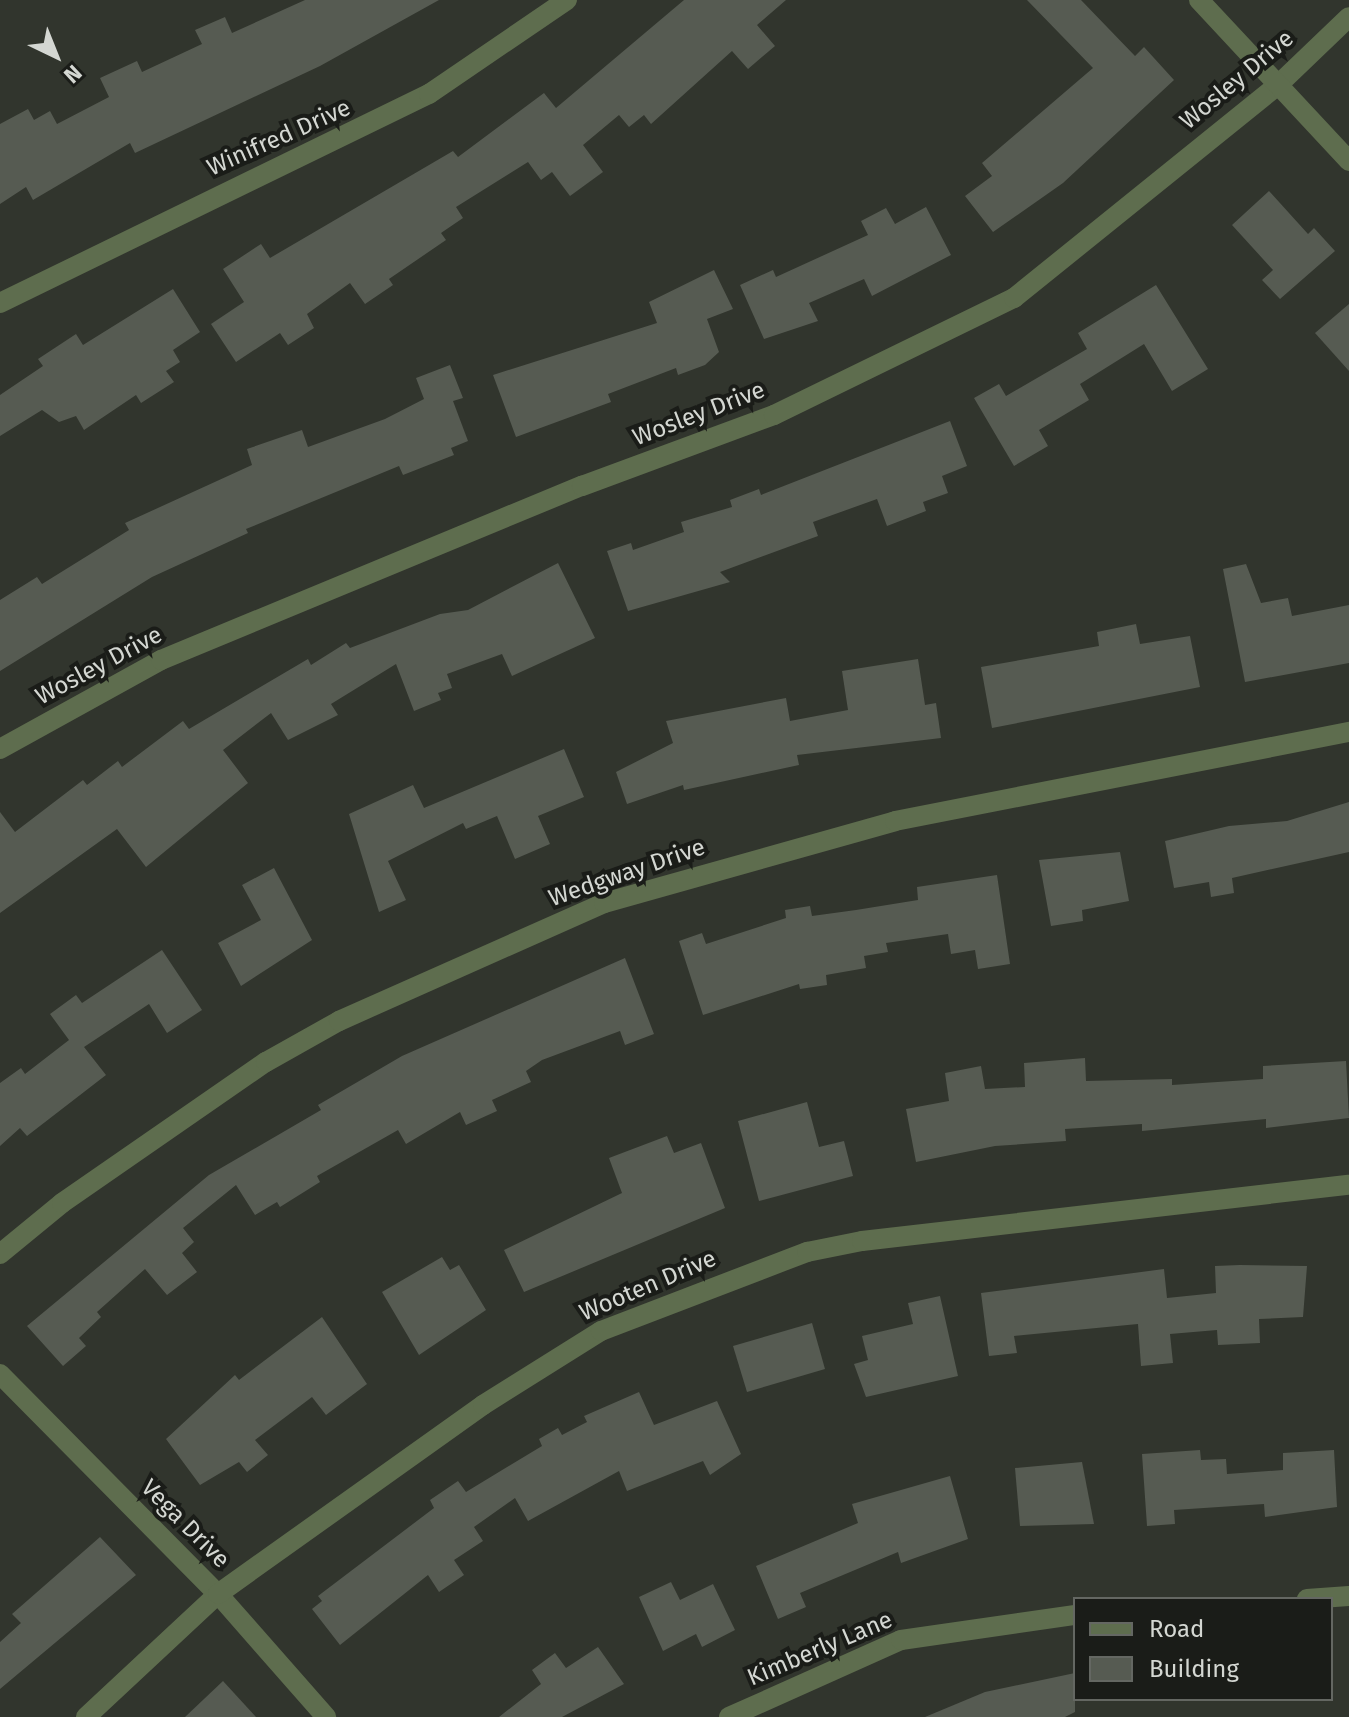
<!DOCTYPE html>
<html>
<head>
<meta charset="utf-8">
<style>
	body { margin:0 }
	#map { position:relative; width:1349px; height:1717px; overflow:hidden; background:#31352d; font-family:"Fira Sans",sans-serif }
	div>[style] { position:absolute }
	.building>* { inset:0; background:#565b52 }
	.minor>* { height:20px; margin:-10px; padding:0 10px; transform-origin:10px; border-radius:10px; background:#5e6d4e }
	.tertiary>* { height:20px; margin:-10px; padding:0 10px; transform-origin:10px; border-radius:10px; background:#5e6d4e }
	span { translate:-50% -50%; white-space:nowrap; text-align:center; line-height:1.15; -webkit-text-stroke:8px #1a1c18; paint-order:stroke }
	.street-label { font-size:24px; color:#d4d7d2 }
	.legend { position:absolute; left:1073px; top:1597px; width:260px; height:104px; box-sizing:border-box; background:#1a1c18; border:2px solid #646762; margin:0; padding:10px 14px; list-style:none; font-size:24px; color:#d4d7d2 }
	.legend li { display:flex; align-items:center; gap:16px; height:40px }
	.legend b { width:40px; border:2px solid #646762 }
	.north { position:absolute; left:16px; top:16px; width:80px; height:80px; -webkit-text-stroke:6px #1a1c18; paint-order:stroke; rotate:137deg; font-size:22px; font-weight:700; line-height:32px; text-align:center; color:#d4d7d2 }
	.north::after { content:''; display:block; margin:auto; width:28px; height:36px; background:#d4d7d2; clip-path:polygon(50% 0,100% 100%,50% 72%,0 100%) }
</style>
</head>
<body>
<div id="map">
	<div class="building">
		<div style="clip-path:polygon(305px 0,439px 0,320px 66px,135px 153px,130px 143px,33px 200px,26px 187px,0 204px,0 124px,28px 109px,34px 120px,50px 111px,57px 124px,109px 97px,100px 78px,137px 61px,142px 72px,202px 44px,195px 30px,225px 17px,232px 33px)"></div>
		<div style="clip-path:polygon(684px 0,786px 0,757px 25px,775px 46px,748px 69px,732px 51px,651px 124px,644px 115px,629px 127px,619px 115px,583px 145px,603px 172px,570px 196px,552px 172px,541px 180px,528px 162px,456px 207px,463px 218px,441px 233px,446px 240px,389px 279px,393px 285px,365px 304px,350px 283px,307px 314px,314px 328px,288px 345px,280px 333px,236px 362px,211px 324px,244px 302px,223px 269px,261px 244px,270px 258px,453px 151px,458px 157px,544px 93px,556px 108px)"></div>
		<div style="clip-path:polygon(1027px 0,1081px 0,1135px 56px,1144px 47px,1174px 80px,1063px 183px,993px 232px,965px 196px,992px 176px,982px 163px,1093px 68px)"></div>
		<div style="clip-path:polygon(1269px 191px,1308px 234px,1314px 228px,1335px 251px,1280px 299px,1262px 280px,1273px 270px,1232px 225px)"></div>
		<div style="clip-path:polygon(926px 207px,951px 255px,872px 296px,864px 279px,809px 303px,818px 321px,764px 339px,740px 285px,773px 270px,776px 277px,868px 235px,861px 221px,886px 208px,895px 224px)"></div>
		<div style="clip-path:polygon(714px 270px,733px 309px,707px 319px,719px 352px,705px 365px,678px 375px,676px 368px,608px 394px,611px 402px,516px 437px,493px 375px,657px 323px,649px 302px)"></div>
		<div style="clip-path:polygon(1156px 285px,1208px 369px,1172px 391px,1144px 344px,1080px 384px,1089px 400px,1039px 430px,1048px 446px,1014px 466px,974px 398px,999px 384px,1006px 396px,1087px 349px,1078px 333px)"></div>
		<div style="clip-path:polygon(173px 289px,200px 332px,173px 350px,180px 362px,166px 371px,174px 382px,141px 403px,136px 395px,84px 430px,76px 416px,59px 422px,42px 410px,0 436px,0 395px,43px 366px,38px 359px,76px 334px,83px 345px)"></div>
		<div style="clip-path:polygon(1349px 304px,1349px 371px,1315px 333px)"></div>
		<div style="clip-path:polygon(450px 365px,463px 398px,453px 401px,468px 441px,451px 448px,454px 455px,403px 475px,399px 466px,246px 529px,248px 533px,152px 577px,0 671px,0 600px,37px 577px,42px 584px,129px 530px,125px 523px,252px 465px,247px 449px,302px 430px,308px 447px,385px 419px,424px 399px,416px 378px)"></div>
		<div style="clip-path:polygon(950px 421px,967px 466px,942px 476px,948px 493px,923px 502px,926px 511px,887px 526px,877px 499px,813px 522px,818px 536px,720px 572px,730px 582px,628px 611px,607px 551px,631px 543px,633px 550px,684px 532px,681px 522px,732px 507px,730px 500px,759px 489px,761px 495px)"></div>
		<div style="clip-path:polygon(558px 563px,595px 638px,512px 676px,502px 654px,447px 674px,452px 688px,438px 693px,441px 700px,414px 711px,396px 664px,331px 704px,338px 715px,288px 740px,271px 713px,223px 750px,248px 783px,146px 867px,117px 829px,0 913px,0 812px,15px 832px,83px 780px,87px 785px,118px 761px,122px 767px,183px 721px,189px 729px,308px 659px,311px 665px,346px 643px,350px 648px,440px 614px,468px 610px)"></div>
		<div style="clip-path:polygon(1246px 564px,1261px 603px,1288px 598px,1292px 616px,1349px 605px,1349px 663px,1245px 682px,1223px 569px)"></div>
		<div style="clip-path:polygon(1136px 624px,1140px 644px,1190px 636px,1200px 687px,992px 728px,981px 667px,1099px 646px,1097px 632px)"></div>
		<div style="clip-path:polygon(918px 659px,925px 705px,936px 703px,941px 738px,797px 755px,799px 765px,684px 790px,683px 785px,627px 804px,616px 772px,673px 743px,666px 721px,786px 698px,790px 721px,848px 710px,842px 671px)"></div>
		<div style="clip-path:polygon(564px 749px,584px 797px,538px 816px,550px 844px,515px 859px,497px 816px,466px 829px,463px 823px,388px 861px,406px 900px,379px 912px,349px 814px,413px 785px,424px 808px)"></div>
		<div style="clip-path:polygon(1349px 802px,1349px 852px,1232px 878px,1234px 893px,1211px 897px,1209px 882px,1174px 888px,1165px 841px,1229px 826px,1287px 821px)"></div>
		<div style="clip-path:polygon(1120px 852px,1129px 901px,1082px 910px,1083px 921px,1051px 926px,1039px 860px)"></div>
		<div style="clip-path:polygon(274px 868px,312px 940px,241px 986px,218px 943px,261px 920px,242px 885px)"></div>
		<div style="clip-path:polygon(997px 875px,1010px 964px,978px 969px,975px 950px,951px 954px,948px 934px,886px 943px,888px 952px,864px 956px,866px 968px,826px 975px,827px 985px,800px 989px,799px 984px,703px 1015px,679px 941px,702px 933px,706px 944px,786px 918px,785px 910px,810px 906px,812px 916px,856px 910px,918px 900px,917px 887px)"></div>
		<div style="clip-path:polygon(162px 950px,202px 1010px,167px 1033px,149px 1004px,84px 1047px,106px 1075px,27px 1136px,20px 1128px,0 1146px,0 1083px,21px 1068px,25px 1074px,69px 1040px,50px 1014px,76px 995px,82px 1003px)"></div>
		<div style="clip-path:polygon(625px 958px,654px 1034px,625px 1045px,620px 1031px,542px 1060px,526px 1071px,531px 1082px,492px 1100px,497px 1111px,466px 1125px,460px 1112px,406px 1144px,398px 1130px,317px 1176px,320px 1182px,280px 1207px,277px 1202px,255px 1215px,236px 1185px,183px 1228px,194px 1242px,182px 1253px,197px 1272px,167px 1295px,145px 1269px,97px 1312px,101px 1317px,79px 1338px,86px 1346px,63px 1366px,27px 1326px,209px 1175px,321px 1110px,318px 1105px,402px 1056px)"></div>
		<div style="clip-path:polygon(1085px 1058px,1086px 1081px,1172px 1079px,1172px 1085px,1263px 1079px,1263px 1066px,1346px 1061px,1349px 1118px,1266px 1128px,1266px 1119px,1142px 1131px,1142px 1124px,1065px 1129px,1066px 1141px,995px 1146px,916px 1162px,906px 1109px,949px 1101px,945px 1073px,981px 1066px,985px 1089px,1025px 1087px,1024px 1063px)"></div>
		<div style="clip-path:polygon(807px 1102px,819px 1147px,844px 1141px,853px 1176px,759px 1201px,738px 1121px)"></div>
		<div style="clip-path:polygon(667px 1136px,674px 1153px,701px 1143px,725px 1208px,524px 1292px,504px 1250px,622px 1193px,609px 1158px)"></div>
		<div style="clip-path:polygon(442px 1257px,450px 1270px,459px 1265px,486px 1310px,419px 1355px,382px 1292px)"></div>
		<div style="clip-path:polygon(1240px 1265px,1307px 1266px,1303px 1317px,1259px 1319px,1260px 1343px,1218px 1345px,1217px 1330px,1170px 1334px,1173px 1363px,1141px 1366px,1138px 1324px,1014px 1336px,1017px 1353px,989px 1356px,981px 1293px,1164px 1269px,1167px 1298px,1216px 1293px,1215px 1266px)"></div>
		<div style="clip-path:polygon(940px 1296px,958px 1376px,866px 1397px,854px 1364px,868px 1360px,862px 1336px,913px 1324px,908px 1303px)"></div>
		<div style="clip-path:polygon(322px 1317px,367px 1384px,326px 1415px,312px 1397px,255px 1440px,268px 1455px,247px 1472px,239px 1462px,200px 1485px,166px 1439px,235px 1375px,239px 1380px)"></div>
		<div style="clip-path:polygon(812px 1323px,825px 1369px,747px 1392px,733px 1346px)"></div>
		<div style="clip-path:polygon(639px 1392px,654px 1425px,717px 1401px,741px 1454px,710px 1475px,703px 1461px,627px 1491px,619px 1471px,528px 1521px,515px 1498px,474px 1527px,483px 1541px,454px 1560px,464px 1575px,439px 1592px,428px 1575px,340px 1645px,312px 1609px,322px 1601px,318px 1596px,434px 1508px,430px 1500px,458px 1481px,466px 1492px,542px 1446px,539px 1439px,558px 1428px,562px 1435px,587px 1422px,584px 1416px)"></div>
		<div style="clip-path:polygon(1200px 1450px,1201px 1460px,1226px 1459px,1227px 1474px,1283px 1470px,1283px 1453px,1334px 1450px,1337px 1507px,1265px 1517px,1264px 1504px,1174px 1510px,1175px 1524px,1147px 1526px,1142px 1454px)"></div>
		<div style="clip-path:polygon(1082px 1462px,1094px 1524px,1020px 1526px,1015px 1468px)"></div>
		<div style="clip-path:polygon(950px 1476px,968px 1539px,901px 1563px,898px 1552px,800px 1593px,806px 1607px,778px 1619px,756px 1566px,858px 1523px,852px 1504px)"></div>
		<div style="clip-path:polygon(100px 1537px,136px 1575px,0 1689px,0 1642px,21px 1623px,12px 1614px)"></div>
		<div style="clip-path:polygon(671px 1582px,680px 1600px,713px 1584px,735px 1630px,702px 1647px,696px 1634px,663px 1651px,639px 1597px)"></div>
		<div style="clip-path:polygon(598px 1647px,624px 1684px,562px 1717px,499px 1717px,541px 1684px,532px 1670px,555px 1653px,566px 1668px)"></div>
		<div style="clip-path:polygon(1075px 1673px,1075px 1712px,1065px 1717px,925px 1717px,985px 1692px)"></div>
		<div style="clip-path:polygon(223px 1681px,256px 1717px,185px 1717px)"></div>
	</div>
	<div class="minor">
		<div style="left:0;top:303px;width:477px;rotate:-26deg"></div>
		<div style="left:429px;top:94px;width:167px;rotate:-34.3deg"></div>
		<div style="left:0;top:749px;width:184px;rotate:-28.9deg"></div>
		<div style="left:161px;top:660px;width:456px;rotate:-22.5deg"></div>
		<div style="left:582px;top:486px;width:205px;rotate:-20.3deg"></div>
		<div style="left:774px;top:415px;width:267px;rotate:-26deg"></div>
		<div style="left:1014px;top:298px;width:339px;rotate:-38.9deg"></div>
		<div style="left:1278px;top:85px;width:98px;rotate:-43.8deg"></div>
		<div style="left:0;top:1254px;width:80px;rotate:-39.4deg"></div>
		<div style="left:62px;top:1203px;width:248px;rotate:-34.7deg"></div>
		<div style="left:266px;top:1062px;width:84px;rotate:-29.3deg"></div>
		<div style="left:339px;top:1021px;width:290px;rotate:-24deg"></div>
		<div style="left:604px;top:903px;width:302px;rotate:-15.7deg"></div>
		<div style="left:895px;top:821px;width:463px;rotate:-11.1deg"></div>
		<div style="left:0;top:1374px;width:310px;rotate:45.3deg"></div>
		<div style="left:218px;top:1594px;width:164px;rotate:48.7deg"></div>
		<div style="left:1307px;top:1599px;width:42px;rotate:-4.1deg"></div>
		<div style="left:86px;top:1717px;width:180px;rotate:-43deg"></div>
		<div style="left:218px;top:1594px;width:325px;rotate:-35.5deg"></div>
		<div style="left:483px;top:1405px;width:139px;rotate:-32.1deg"></div>
		<div style="left:601px;top:1331px;width:221px;rotate:-21deg"></div>
		<div style="left:807px;top:1252px;width:56px;rotate:-11.3deg"></div>
		<div style="left:862px;top:1241px;width:490px;rotate:-6.6deg"></div>
		<div style="left:729px;top:1717px;width:188px;rotate:-24.1deg"></div>
		<div style="left:901px;top:1640px;width:176px;rotate:-8.2deg"></div>
	</div>
	<div class="tertiary">
		<div style="left:1199px;top:0;width:220px;rotate:47deg"></div>
	</div>
	<div class="street-label">
		<span style="left:1237px;top:80px;rotate:-40deg">Wosley Drive</span>
		<span style="left:279px;top:138px;rotate:-24deg">Winifred Drive</span>
		<span style="left:699px;top:414px;rotate:-21deg">Wosley Drive</span>
		<span style="left:99px;top:666px;rotate:-28deg">Wosley Drive</span>
		<span style="left:627px;top:873px;rotate:-19deg">Wedgway Drive</span>
		<span style="left:648px;top:1286px;rotate:-23deg">Wooten Drive</span>
		<span style="left:185px;top:1524px;rotate:45deg">Vega Drive</span>
		<span style="left:820px;top:1649px;rotate:-23deg">Kimberly Lane</span>
	</div>
	<ul class="legend">
	<li><b style="height:10px;background:#5e6d4e"></b>Road</li>
	<li><b style="height:22px;background:#565b52"></b>Building</li>
	</ul>
	<div class="north">N</div>
</div>
</body>
</html>
